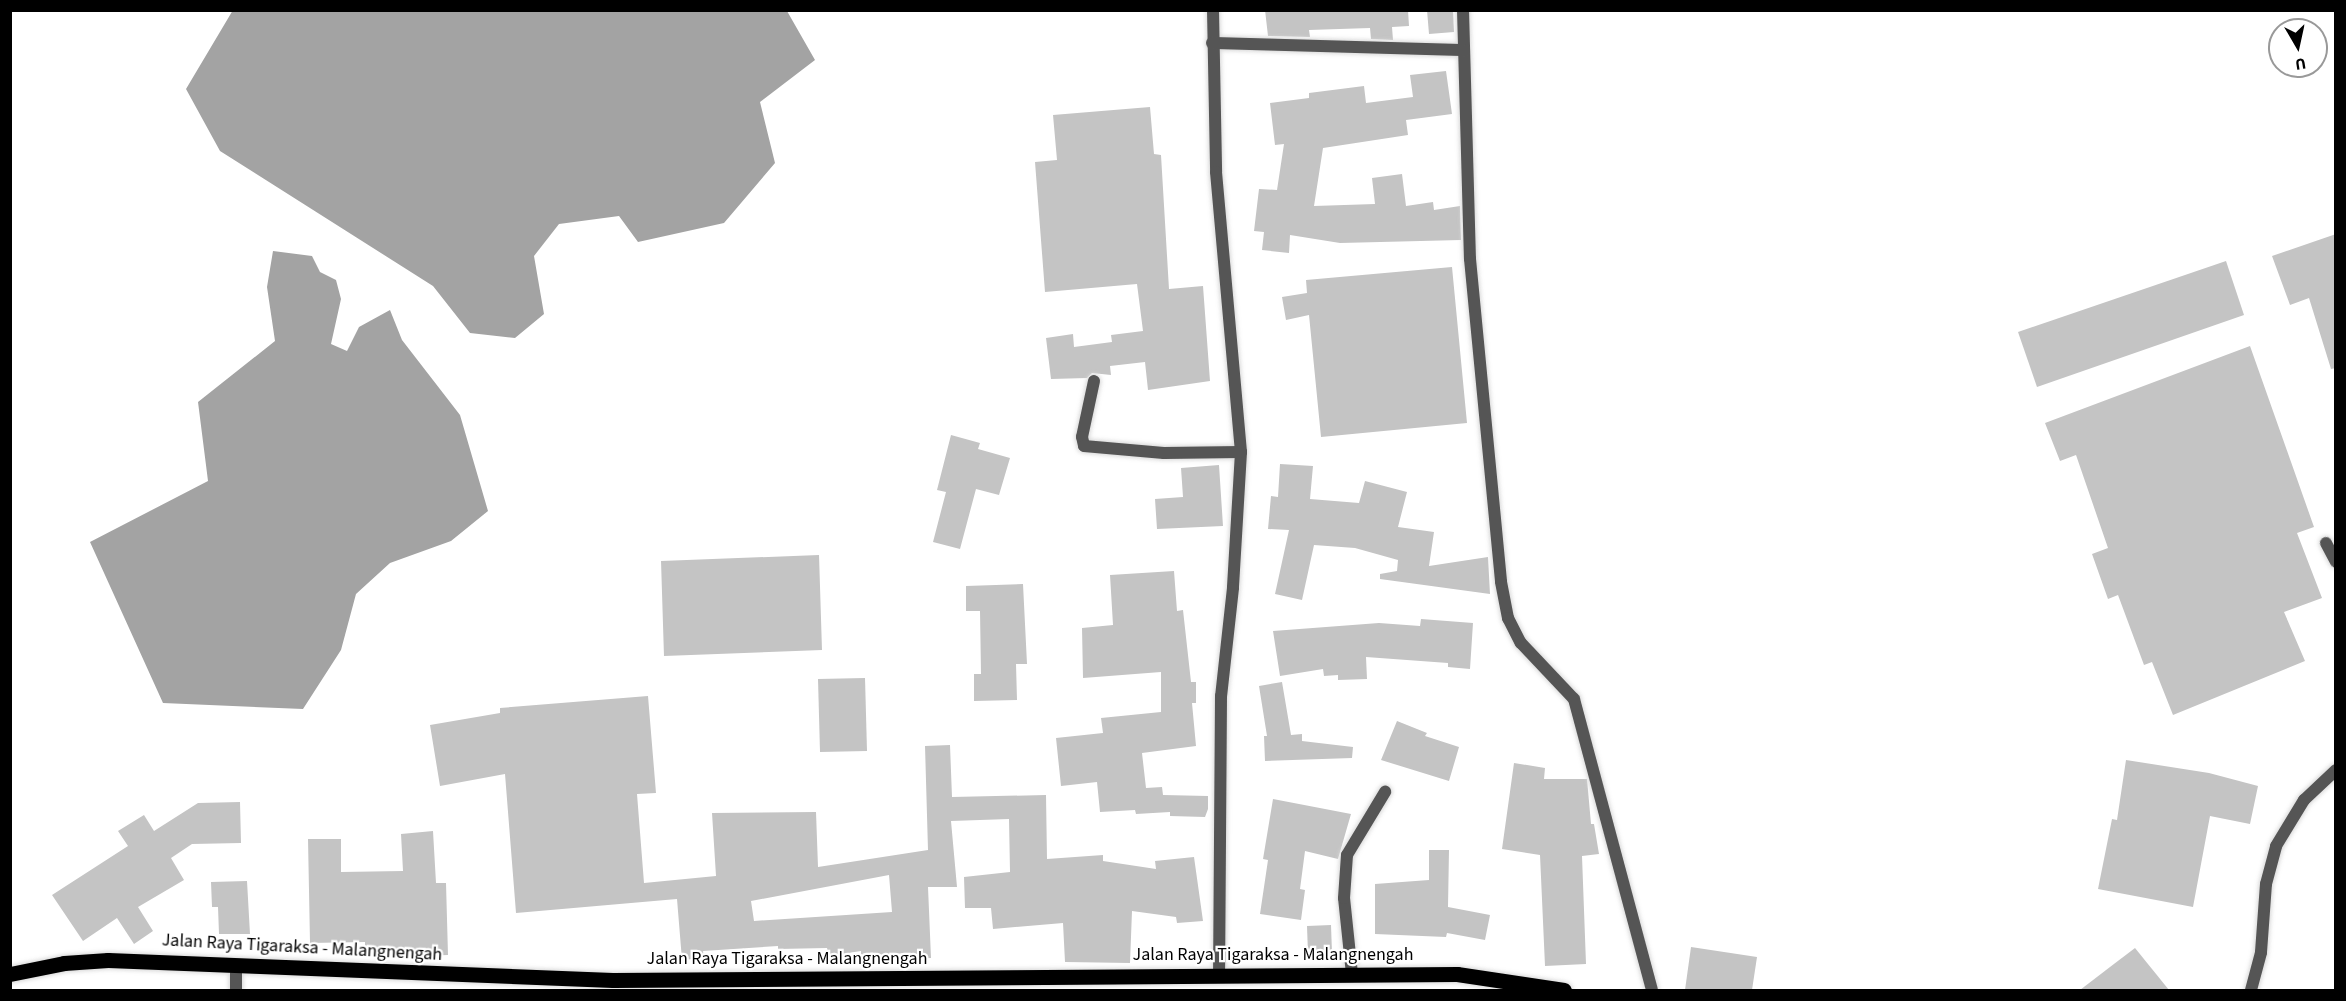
<!DOCTYPE html>
<html>
<head>
<meta charset="utf-8">
<style>
	body { margin:0 }
	#map { position:relative; width:2346px; height:1001px; overflow:hidden; background:#fff; font-family:"Source Sans 3",sans-serif }
	div>[style] { position:absolute }
	.water>* { inset:0; background:#a3a3a3 }
	.building>* { inset:0; background:#c4c4c4 }
	.roads { filter:drop-shadow(0 0 2px #dbdbdb) drop-shadow(0 0 2px #dbdbdb) }
	.street>* { height:12px; margin:-6px; padding:0 6px; transform-origin:6px; border-radius:6px; background:#555 }
	.primary>* { height:15px; margin:-7.5px; padding:0 7.5px; transform-origin:7.5px; border-radius:7.5px; background:#000 }
	span { translate:-50% -50%; white-space:nowrap; text-align:center; line-height:1.15; -webkit-text-stroke:4.5px #fff; paint-order:stroke }
	.street-label { font-size:18px; color:#000 }
	.frame { position:absolute; inset:0; border:12px solid #000; pointer-events:none }
	.north { position:absolute; left:2268px; top:18px; width:60px; height:60px; box-sizing:border-box; background:#fff; border:2px solid #999; border-radius:50%; rotate:171deg; font-size:16px; font-weight:700; line-height:24px; text-align:center; color:#000 }
	.north::after { content:''; display:block; margin:auto; width:21px; height:27px; background:#000; clip-path:polygon(50% 0,100% 100%,50% 72%,0 100%) }
</style>
</head>
<body>
<div id="map">
	<div class="water">
		<div style="clip-path:polygon(233px 10px,787px 11px,815px 60px,760px 102px,775px 163px,724px 223px,638px 242px,619px 216px,559px 224px,534px 256px,544px 314px,515px 338px,470px 333px,433px 286px,220px 151px,186px 89px)"></div>
		<div style="clip-path:polygon(273px 251px,312px 256px,320px 272px,336px 280px,341px 299px,331px 344px,347px 351px,359px 327px,390px 310px,402px 340px,460px 415px,488px 511px,451px 541px,390px 563px,356px 594px,341px 650px,303px 709px,163px 703px,90px 542px,208px 481px,198px 402px,275px 341px,267px 287px)"></div>
	</div>
	<div class="building">
		<div style="clip-path:polygon(1265px 10px,1408px 10px,1409px 26px,1392px 27px,1393px 40px,1371px 39px,1370px 28px,1309px 30px,1310px 37px,1268px 36px)"></div>
		<div style="clip-path:polygon(1427px 10px,1453px 10px,1454px 32px,1429px 34px)"></div>
		<div style="clip-path:polygon(1446px 71px,1452px 114px,1406px 120px,1408px 135px,1323px 148px,1314px 206px,1375px 204px,1372px 178px,1402px 174px,1406px 206px,1433px 202px,1434px 210px,1460px 206px,1461px 240px,1340px 243px,1290px 235px,1289px 253px,1262px 250px,1264px 232px,1254px 231px,1259px 189px,1277px 190px,1284px 144px,1275px 145px,1270px 103px,1309px 98px,1309px 93px,1364px 86px,1366px 103px,1413px 97px,1410px 75px)"></div>
		<div style="clip-path:polygon(1150px 107px,1154px 154px,1161px 155px,1169px 289px,1203px 286px,1210px 381px,1148px 390px,1145px 362px,1110px 366px,1111px 375px,1092px 373px,1087px 378px,1051px 379px,1046px 338px,1073px 334px,1074px 347px,1112px 342px,1111px 335px,1143px 331px,1137px 284px,1045px 292px,1035px 162px,1057px 160px,1053px 115px)"></div>
		<div style="clip-path:polygon(2336px 234px,2336px 368px,2331px 369px,2309px 298px,2290px 305px,2272px 256px)"></div>
		<div style="clip-path:polygon(2226px 261px,2244px 315px,2037px 387px,2018px 332px)"></div>
		<div style="clip-path:polygon(1452px 267px,1467px 423px,1321px 437px,1309px 315px,1286px 320px,1282px 297px,1307px 293px,1306px 280px)"></div>
		<div style="clip-path:polygon(2250px 346px,2314px 527px,2297px 533px,2322px 598px,2284px 612px,2305px 661px,2173px 715px,2152px 662px,2144px 665px,2118px 595px,2108px 599px,2092px 554px,2108px 548px,2076px 455px,2060px 461px,2045px 423px)"></div>
		<div style="clip-path:polygon(951px 435px,980px 443px,978px 449px,1010px 458px,999px 495px,976px 489px,960px 549px,933px 542px,946px 492px,937px 490px)"></div>
		<div style="clip-path:polygon(1280px 464px,1313px 466px,1310px 499px,1359px 503px,1365px 481px,1407px 492px,1398px 527px,1434px 532px,1429px 566px,1488px 557px,1490px 594px,1380px 579px,1380px 574px,1397px 571px,1398px 560px,1355px 548px,1314px 545px,1302px 600px,1275px 594px,1289px 530px,1268px 529px,1271px 496px,1278px 497px)"></div>
		<div style="clip-path:polygon(1219px 465px,1223px 526px,1157px 529px,1155px 499px,1183px 497px,1181px 468px)"></div>
		<div style="clip-path:polygon(819px 555px,822px 650px,664px 656px,661px 561px)"></div>
		<div style="clip-path:polygon(1174px 571px,1177px 611px,1183px 610px,1191px 682px,1196px 682px,1196px 703px,1192px 703px,1196px 746px,1142px 753px,1146px 788px,1162px 787px,1163px 795px,1208px 796px,1208px 809px,1205px 817px,1170px 816px,1170px 812px,1136px 814px,1135px 810px,1100px 812px,1097px 782px,1061px 786px,1056px 738px,1103px 733px,1101px 718px,1161px 712px,1161px 672px,1083px 678px,1082px 628px,1113px 625px,1110px 575px)"></div>
		<div style="clip-path:polygon(1023px 584px,1027px 664px,1016px 664px,1017px 700px,974px 701px,974px 674px,981px 674px,980px 611px,966px 611px,966px 586px)"></div>
		<div style="clip-path:polygon(1421px 619px,1473px 623px,1470px 669px,1448px 667px,1448px 663px,1366px 657px,1367px 679px,1338px 680px,1338px 675px,1324px 676px,1323px 669px,1280px 676px,1273px 631px,1379px 623px,1420px 626px)"></div>
		<div style="clip-path:polygon(865px 678px,867px 751px,820px 752px,818px 679px)"></div>
		<div style="clip-path:polygon(1282px 682px,1291px 735px,1302px 734px,1302px 741px,1353px 747px,1352px 758px,1265px 761px,1264px 736px,1267px 736px,1259px 686px)"></div>
		<div style="clip-path:polygon(evenodd,648px 696px,656px 793px,637px 794px,644px 883px,716px 876px,712px 813px,816px 812px,818px 867px,928px 850px,925px 746px,950px 745px,952px 797px,1046px 795px,1047px 859px,1103px 855px,1103px 861px,1156px 869px,1155px 861px,1194px 857px,1203px 921px,1177px 923px,1176px 917px,1132px 911px,1130px 963px,1065px 962px,1063px 923px,993px 929px,991px 908px,965px 908px,964px 877px,1010px 872px,1009px 819px,951px 821px,957px 887px,928px 887px,931px 958px,907px 959px,907px 953px,861px 956px,861px 951px,829px 956px,827px 948px,778px 949px,778px 946px,703px 951px,704px 958px,682px 960px,677px 899px,516px 913px,505px 774px,440px 786px,430px 725px,500px 713px,500px 708px,648px 696px,889px 875px,892px 912px,754px 921px,751px 901px,889px 875px)"></div>
		<div style="clip-path:polygon(1397px 721px,1427px 733px,1425px 736px,1459px 747px,1449px 781px,1381px 760px)"></div>
		<div style="clip-path:polygon(2126px 760px,2209px 773px,2258px 786px,2250px 824px,2210px 816px,2193px 907px,2098px 889px,2112px 819px,2117px 820px)"></div>
		<div style="clip-path:polygon(1514px 763px,1545px 768px,1544px 779px,1587px 779px,1591px 824px,1594px 824px,1599px 854px,1582px 856px,1586px 964px,1545px 966px,1540px 855px,1502px 849px)"></div>
		<div style="clip-path:polygon(1273px 799px,1351px 814px,1338px 859px,1305px 851px,1300px 889px,1305px 890px,1301px 920px,1260px 914px,1268px 860px,1263px 859px)"></div>
		<div style="clip-path:polygon(240px 802px,241px 843px,192px 844px,171px 858px,184px 880px,138px 907px,153px 931px,134px 944px,117px 918px,83px 941px,52px 895px,128px 846px,118px 831px,144px 815px,154px 831px,198px 803px)"></div>
		<div style="clip-path:polygon(433px 831px,436px 883px,446px 883px,448px 955px,365px 958px,365px 942px,310px 943px,308px 839px,341px 839px,341px 872px,403px 871px,401px 834px)"></div>
		<div style="clip-path:polygon(1429px 850px,1449px 850px,1448px 907px,1490px 915px,1485px 940px,1447px 933px,1446px 937px,1375px 934px,1375px 884px,1429px 880px)"></div>
		<div style="clip-path:polygon(247px 881px,250px 934px,219px 934px,218px 907px,212px 907px,211px 882px)"></div>
		<div style="clip-path:polygon(1331px 925px,1332px 953px,1308px 954px,1307px 926px)"></div>
		<div style="clip-path:polygon(1691px 947px,1757px 957px,1752px 990px,1685px 990px)"></div>
		<div style="clip-path:polygon(2135px 948px,2169px 990px,2080px 990px,2110px 967px)"></div>
	</div>
	<div class="roads">
		<div class="street">
			<div style="left:1213px;top:10px;width:162px;rotate:88.9deg"></div>
			<div style="left:1216px;top:172px;width:281px;rotate:84.9deg"></div>
			<div style="left:1241px;top:452px;width:136px;rotate:93.4deg"></div>
			<div style="left:1233px;top:588px;width:109px;rotate:96.3deg"></div>
			<div style="left:1221px;top:696px;width:278px;rotate:90.4deg"></div>
			<div style="left:1463px;top:10px;width:249px;rotate:88.4deg"></div>
			<div style="left:1470px;top:259px;width:324px;rotate:84.5deg"></div>
			<div style="left:1501px;top:582px;width:37px;rotate:79deg"></div>
			<div style="left:1508px;top:618px;width:28px;rotate:63deg"></div>
			<div style="left:1521px;top:643px;width:77px;rotate:46.6deg"></div>
			<div style="left:1574px;top:699px;width:301px;rotate:75deg"></div>
			<div style="left:1212px;top:43px;width:252px;rotate:1.6deg"></div>
			<div style="left:1094px;top:381px;width:57px;rotate:102.1deg"></div>
			<div style="left:1082px;top:437px;width:9px;rotate:77deg"></div>
			<div style="left:1084px;top:446px;width:80px;rotate:5deg"></div>
			<div style="left:1164px;top:453px;width:77px;rotate:-0.7deg"></div>
			<div style="left:2326px;top:543px;width:21px;rotate:62deg"></div>
			<div style="left:1352px;top:974px;width:76px;rotate:-96deg"></div>
			<div style="left:1344px;top:898px;width:43px;rotate:-86deg"></div>
			<div style="left:1347px;top:855px;width:74px;rotate:-58.9deg"></div>
			<div style="left:236px;top:990px;width:25px;rotate:-90deg"></div>
			<div style="left:2251px;top:990px;width:39px;rotate:-75deg"></div>
			<div style="left:2261px;top:952px;width:68px;rotate:-85.8deg"></div>
			<div style="left:2266px;top:884px;width:39px;rotate:-75deg"></div>
			<div style="left:2276px;top:846px;width:54px;rotate:-58.7deg"></div>
			<div style="left:2304px;top:800px;width:44px;rotate:-43.2deg"></div>
		</div>
		<div class="primary">
			<div style="left:10px;top:974px;width:55px;rotate:-11.5deg"></div>
			<div style="left:64px;top:963px;width:44px;rotate:-3.9deg"></div>
			<div style="left:108px;top:960px;width:505px;rotate:2.27deg"></div>
			<div style="left:613px;top:980px;width:844px;rotate:-0.41deg"></div>
			<div style="left:1457px;top:974px;width:108px;rotate:8.5deg"></div>
		</div>
	</div>
	<div class="street-label">
		<span style="left:302px;top:948px;rotate:3deg">Jalan Raya Tigaraksa - Malangnengah</span>
		<span style="left:1273px;top:955px">Jalan Raya Tigaraksa - Malangnengah</span>
		<span style="left:787px;top:959px">Jalan Raya Tigaraksa - Malangnengah</span>
	</div>
	<div class="frame"></div>
	<div class="north">U</div>
</div>
</body>
</html>
